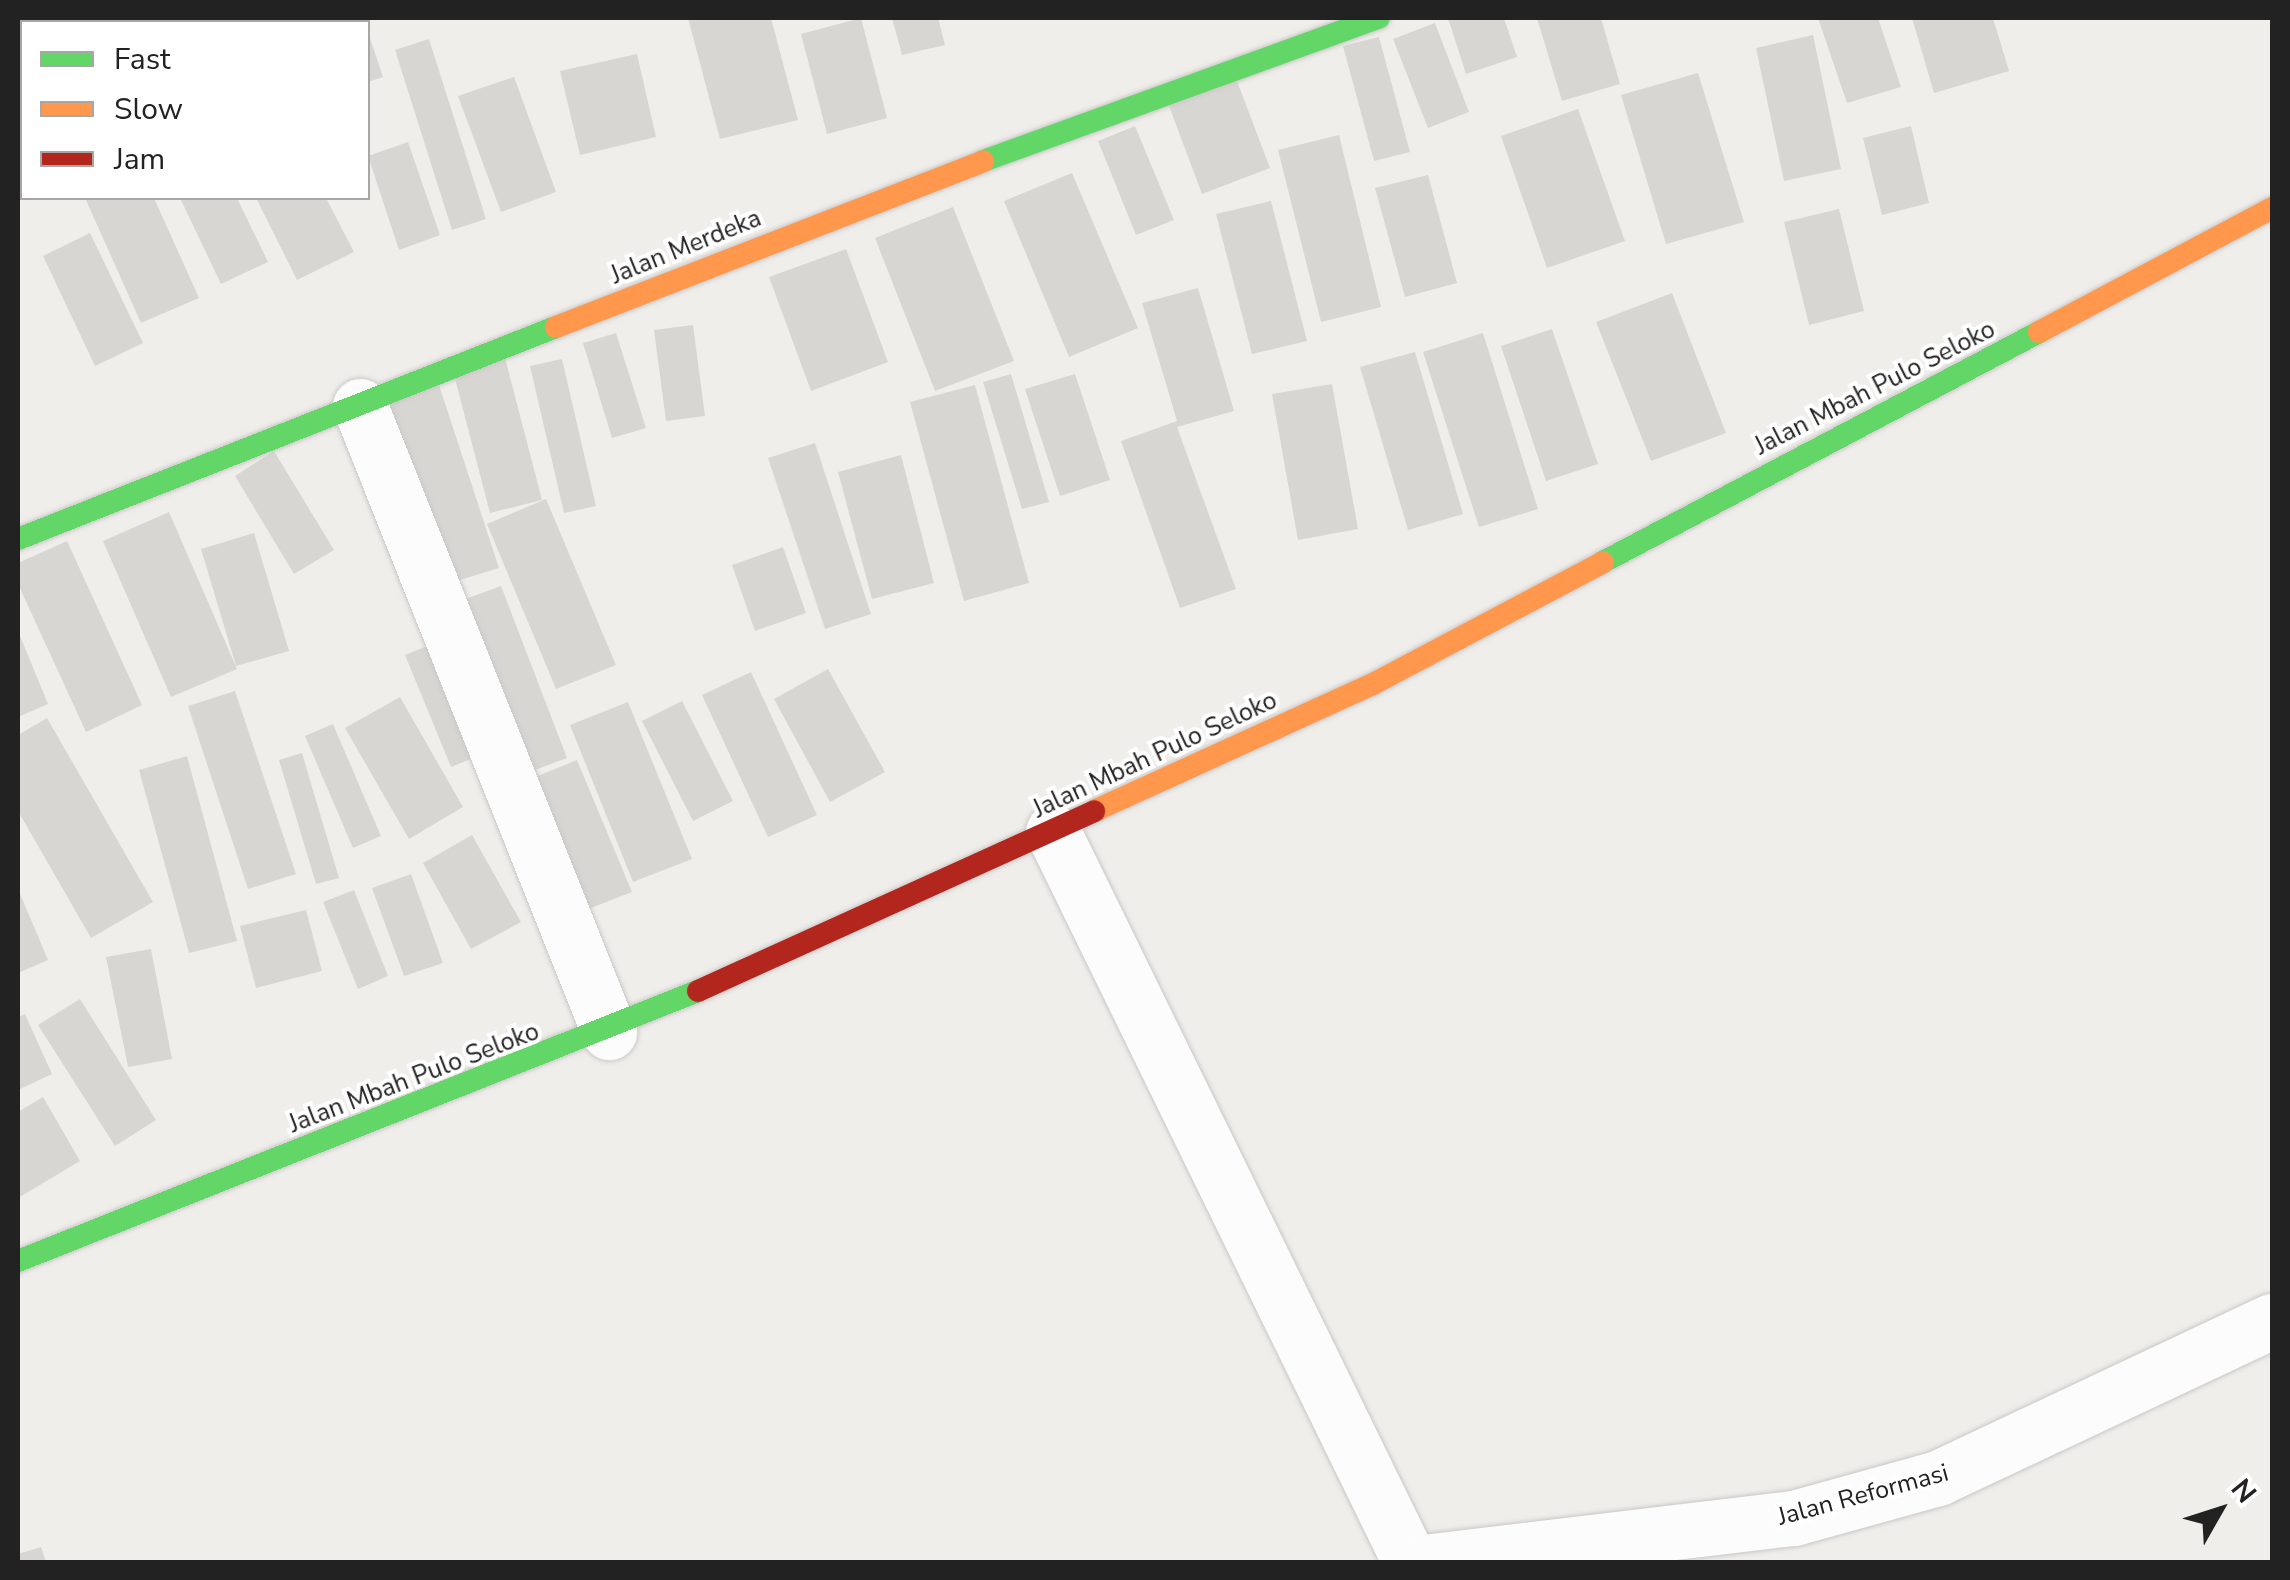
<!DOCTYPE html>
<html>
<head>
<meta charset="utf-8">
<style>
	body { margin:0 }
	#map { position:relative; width:2290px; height:1580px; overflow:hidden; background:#f0eeeb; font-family:"Nunito Sans",sans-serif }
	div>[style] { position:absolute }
	.building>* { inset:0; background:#d8d6d3 }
	.roads { filter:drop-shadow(0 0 2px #c9c8c7) drop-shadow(0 0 2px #c9c8c7) }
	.street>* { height:55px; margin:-27.5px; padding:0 27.5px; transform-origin:27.5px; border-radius:27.5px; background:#fdfcfc }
	.fast>* { height:22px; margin:-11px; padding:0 11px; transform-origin:11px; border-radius:11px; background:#63d668 }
	.slow>* { height:22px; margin:-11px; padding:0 11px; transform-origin:11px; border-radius:11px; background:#ff974d }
	.jam>* { height:22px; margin:-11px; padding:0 11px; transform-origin:11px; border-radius:11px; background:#b3261e }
	span { translate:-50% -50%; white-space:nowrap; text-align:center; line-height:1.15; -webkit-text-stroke:8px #fff; paint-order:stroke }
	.street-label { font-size:25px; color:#222 }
	.frame { position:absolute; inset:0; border:20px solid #222; pointer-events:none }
	.legend { position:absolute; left:20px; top:20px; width:350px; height:180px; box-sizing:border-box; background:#fff; border:2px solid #a7a7a7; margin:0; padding:12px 18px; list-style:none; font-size:30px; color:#222 }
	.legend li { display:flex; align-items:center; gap:20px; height:50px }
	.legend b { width:50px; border:2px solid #a7a7a7 }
	.north { position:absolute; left:2170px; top:1460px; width:100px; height:100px; -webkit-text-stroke:8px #fff; paint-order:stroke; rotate:51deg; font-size:28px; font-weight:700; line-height:40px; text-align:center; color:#222 }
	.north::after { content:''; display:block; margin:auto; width:35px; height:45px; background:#222; clip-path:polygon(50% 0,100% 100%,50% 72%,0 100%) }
</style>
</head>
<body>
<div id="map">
	<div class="building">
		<div style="clip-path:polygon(295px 18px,363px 18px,365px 22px,296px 22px)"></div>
		<div style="clip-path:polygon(688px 18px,771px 18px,798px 120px,720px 139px)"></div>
		<div style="clip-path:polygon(861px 18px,887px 118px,827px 134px,801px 34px)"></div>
		<div style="clip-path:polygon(892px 18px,938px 18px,945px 45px,902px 55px)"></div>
		<div style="clip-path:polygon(1448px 18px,1504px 18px,1517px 57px,1466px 74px)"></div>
		<div style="clip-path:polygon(1537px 18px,1601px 18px,1620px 84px,1562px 101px)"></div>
		<div style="clip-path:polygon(1818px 18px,1878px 18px,1901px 87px,1847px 103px)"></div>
		<div style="clip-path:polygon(1912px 18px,1993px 18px,2009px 71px,1934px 93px)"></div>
		<div style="clip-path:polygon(1435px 23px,1469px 112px,1428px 128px,1393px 39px)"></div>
		<div style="clip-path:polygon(368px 32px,383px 77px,368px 82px)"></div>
		<div style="clip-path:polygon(1813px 35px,1841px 169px,1784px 181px,1756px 48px)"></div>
		<div style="clip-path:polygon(1379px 37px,1410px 152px,1374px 161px,1343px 46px)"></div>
		<div style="clip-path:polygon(429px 39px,486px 219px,452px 230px,395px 50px)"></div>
		<div style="clip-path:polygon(637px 54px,656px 137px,580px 155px,560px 71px)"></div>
		<div style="clip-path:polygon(1698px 73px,1744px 222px,1666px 244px,1621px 95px)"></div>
		<div style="clip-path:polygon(514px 77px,556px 192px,501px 212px,458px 96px)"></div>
		<div style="clip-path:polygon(1237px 81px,1270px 168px,1202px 194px,1169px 106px)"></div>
		<div style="clip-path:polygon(1578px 109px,1625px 241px,1547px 268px,1501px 136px)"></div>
		<div style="clip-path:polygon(1135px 126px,1174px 220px,1136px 235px,1098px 141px)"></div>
		<div style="clip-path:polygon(1911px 126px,1929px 203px,1882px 215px,1863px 138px)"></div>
		<div style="clip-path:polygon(1339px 135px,1381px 307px,1321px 322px,1278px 150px)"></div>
		<div style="clip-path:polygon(408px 142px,440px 235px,399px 250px,368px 156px)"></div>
		<div style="clip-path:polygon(1072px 173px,1138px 328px,1069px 357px,1004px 201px)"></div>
		<div style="clip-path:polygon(1428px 175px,1457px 283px,1405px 297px,1375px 188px)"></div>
		<div style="clip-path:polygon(85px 198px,154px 198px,199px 298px,141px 323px)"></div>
		<div style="clip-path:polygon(180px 198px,237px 198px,268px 262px,221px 284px)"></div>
		<div style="clip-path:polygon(256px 198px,326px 198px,354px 252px,297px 280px)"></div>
		<div style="clip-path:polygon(1271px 201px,1307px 341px,1252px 354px,1216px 214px)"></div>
		<div style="clip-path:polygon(953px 207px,1014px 361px,935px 391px,875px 238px)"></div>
		<div style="clip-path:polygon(1839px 209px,1864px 311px,1809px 325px,1784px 222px)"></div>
		<div style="clip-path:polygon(90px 233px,143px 343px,95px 366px,43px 256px)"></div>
		<div style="clip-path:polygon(846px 249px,888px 362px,811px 391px,769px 277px)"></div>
		<div style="clip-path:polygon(1198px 288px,1234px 411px,1177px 427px,1236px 589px,1180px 608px,1121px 441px,1177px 421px,1142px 303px)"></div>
		<div style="clip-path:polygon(1672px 293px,1726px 433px,1651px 461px,1596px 322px)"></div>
		<div style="clip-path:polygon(693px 325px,705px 416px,666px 421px,654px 330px)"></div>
		<div style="clip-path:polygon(1552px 329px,1598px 464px,1546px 481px,1501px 346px)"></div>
		<div style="clip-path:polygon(616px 333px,646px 428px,612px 438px,583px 343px)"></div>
		<div style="clip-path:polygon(1483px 333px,1538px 509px,1479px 527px,1423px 352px)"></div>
		<div style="clip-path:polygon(1415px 352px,1463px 514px,1408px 530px,1360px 367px)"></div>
		<div style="clip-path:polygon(505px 358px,542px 500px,490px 513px,453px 371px)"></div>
		<div style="clip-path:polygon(562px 359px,596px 506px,564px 513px,530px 366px)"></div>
		<div style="clip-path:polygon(1011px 374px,1049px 502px,1022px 509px,983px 382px)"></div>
		<div style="clip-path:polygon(1075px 374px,1110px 480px,1060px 496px,1025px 389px)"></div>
		<div style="clip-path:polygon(1332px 384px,1358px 529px,1298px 540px,1272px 394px)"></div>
		<div style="clip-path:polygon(439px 385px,499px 568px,437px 587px,377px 406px)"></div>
		<div style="clip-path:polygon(975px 385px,1029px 583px,964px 601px,910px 402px)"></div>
		<div style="clip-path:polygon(815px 443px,871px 614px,825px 629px,768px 458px)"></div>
		<div style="clip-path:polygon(274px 451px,334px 550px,294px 574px,235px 476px)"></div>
		<div style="clip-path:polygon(901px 455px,934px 583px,872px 599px,838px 472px)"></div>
		<div style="clip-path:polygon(546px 499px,616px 665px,556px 689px,487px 524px)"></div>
		<div style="clip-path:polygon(169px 512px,237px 669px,171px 697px,103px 541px)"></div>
		<div style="clip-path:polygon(254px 533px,289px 651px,236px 666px,201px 549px)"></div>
		<div style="clip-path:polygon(67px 541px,142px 705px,86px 732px,18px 584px,18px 563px)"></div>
		<div style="clip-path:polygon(783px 547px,806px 613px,755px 631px,732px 565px)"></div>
		<div style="clip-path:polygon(501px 586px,567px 758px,524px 774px,457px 602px)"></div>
		<div style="clip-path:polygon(18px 631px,48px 704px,18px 717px)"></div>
		<div style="clip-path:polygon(444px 639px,491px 751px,451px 767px,405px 655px)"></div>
		<div style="clip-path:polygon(828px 669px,885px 772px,830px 802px,774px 699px)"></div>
		<div style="clip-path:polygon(751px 672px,817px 815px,768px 837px,702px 695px)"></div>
		<div style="clip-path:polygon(235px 691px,296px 874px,248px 889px,188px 706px)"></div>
		<div style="clip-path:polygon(400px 697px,463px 807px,409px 839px,345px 728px)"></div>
		<div style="clip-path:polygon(682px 701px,733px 801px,693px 821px,642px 721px)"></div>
		<div style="clip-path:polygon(628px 702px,692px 859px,633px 882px,570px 725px)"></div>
		<div style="clip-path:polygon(47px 718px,153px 902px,91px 938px,18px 811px,18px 735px)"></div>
		<div style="clip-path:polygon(333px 724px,381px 836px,353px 848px,305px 736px)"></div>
		<div style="clip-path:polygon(302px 753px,339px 878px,316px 884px,279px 760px)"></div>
		<div style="clip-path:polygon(187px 756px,237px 941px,189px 953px,139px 770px)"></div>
		<div style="clip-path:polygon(577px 760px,632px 892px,573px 915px,518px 784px)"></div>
		<div style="clip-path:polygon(472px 835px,521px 922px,471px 949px,423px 863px)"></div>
		<div style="clip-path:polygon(411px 874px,443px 963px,404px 976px,372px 888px)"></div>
		<div style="clip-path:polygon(18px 889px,48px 960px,18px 973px)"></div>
		<div style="clip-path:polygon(354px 890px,388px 976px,358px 989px,323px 902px)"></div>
		<div style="clip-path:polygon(306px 910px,322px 971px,256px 988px,240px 926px)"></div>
		<div style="clip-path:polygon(151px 949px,172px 1059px,128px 1067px,106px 957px)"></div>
		<div style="clip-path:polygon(80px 999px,156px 1120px,115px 1146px,38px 1025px)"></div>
		<div style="clip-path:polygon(25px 1014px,52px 1074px,18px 1090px,18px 1017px)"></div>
		<div style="clip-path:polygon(43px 1097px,80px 1161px,18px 1198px,18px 1112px)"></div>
		<div style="clip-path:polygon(41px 1547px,46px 1562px,18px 1562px,18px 1554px)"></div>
	</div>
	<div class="roads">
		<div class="street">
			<div style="left:360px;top:406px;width:674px;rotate:68.31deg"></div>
			<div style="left:1053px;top:832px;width:813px;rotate:63.94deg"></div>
			<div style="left:1423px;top:1562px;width:374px;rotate:-6.8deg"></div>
			<div style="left:1794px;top:1518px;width:149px;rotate:-15.5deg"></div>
			<div style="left:1938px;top:1478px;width:369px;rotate:-25.2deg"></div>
		</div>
		<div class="fast">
			<div style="left:983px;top:161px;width:421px;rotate:-19.9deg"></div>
			<div style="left:18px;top:539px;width:578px;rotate:-21.51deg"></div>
			<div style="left:1603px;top:562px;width:493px;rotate:-27.8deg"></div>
			<div style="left:18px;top:1261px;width:732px;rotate:-21.66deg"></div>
		</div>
		<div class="slow">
			<div style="left:556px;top:327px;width:458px;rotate:-21.2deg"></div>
			<div style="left:2039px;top:332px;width:264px;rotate:-28deg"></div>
			<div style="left:1094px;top:811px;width:307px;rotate:-24.5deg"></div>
			<div style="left:1373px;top:684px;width:260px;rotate:-27.9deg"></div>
		</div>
		<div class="jam">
			<div style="left:698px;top:991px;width:435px;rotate:-24.4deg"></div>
		</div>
	</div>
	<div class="street-label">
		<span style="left:686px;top:247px;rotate:-22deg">Jalan Merdeka</span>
		<span style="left:1875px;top:388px;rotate:-27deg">Jalan Mbah Pulo Seloko</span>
		<span style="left:1155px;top:755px;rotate:-25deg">Jalan Mbah Pulo Seloko</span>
		<span style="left:414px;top:1078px;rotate:-21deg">Jalan Mbah Pulo Seloko</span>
		<span style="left:1863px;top:1495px;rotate:-15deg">Jalan Reformasi</span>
	</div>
	<div class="frame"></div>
	<ul class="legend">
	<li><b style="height:12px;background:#63d668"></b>Fast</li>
	<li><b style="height:12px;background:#ff974d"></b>Slow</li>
	<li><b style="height:12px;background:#b3261e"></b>Jam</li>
	</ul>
	<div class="north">N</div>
</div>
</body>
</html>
